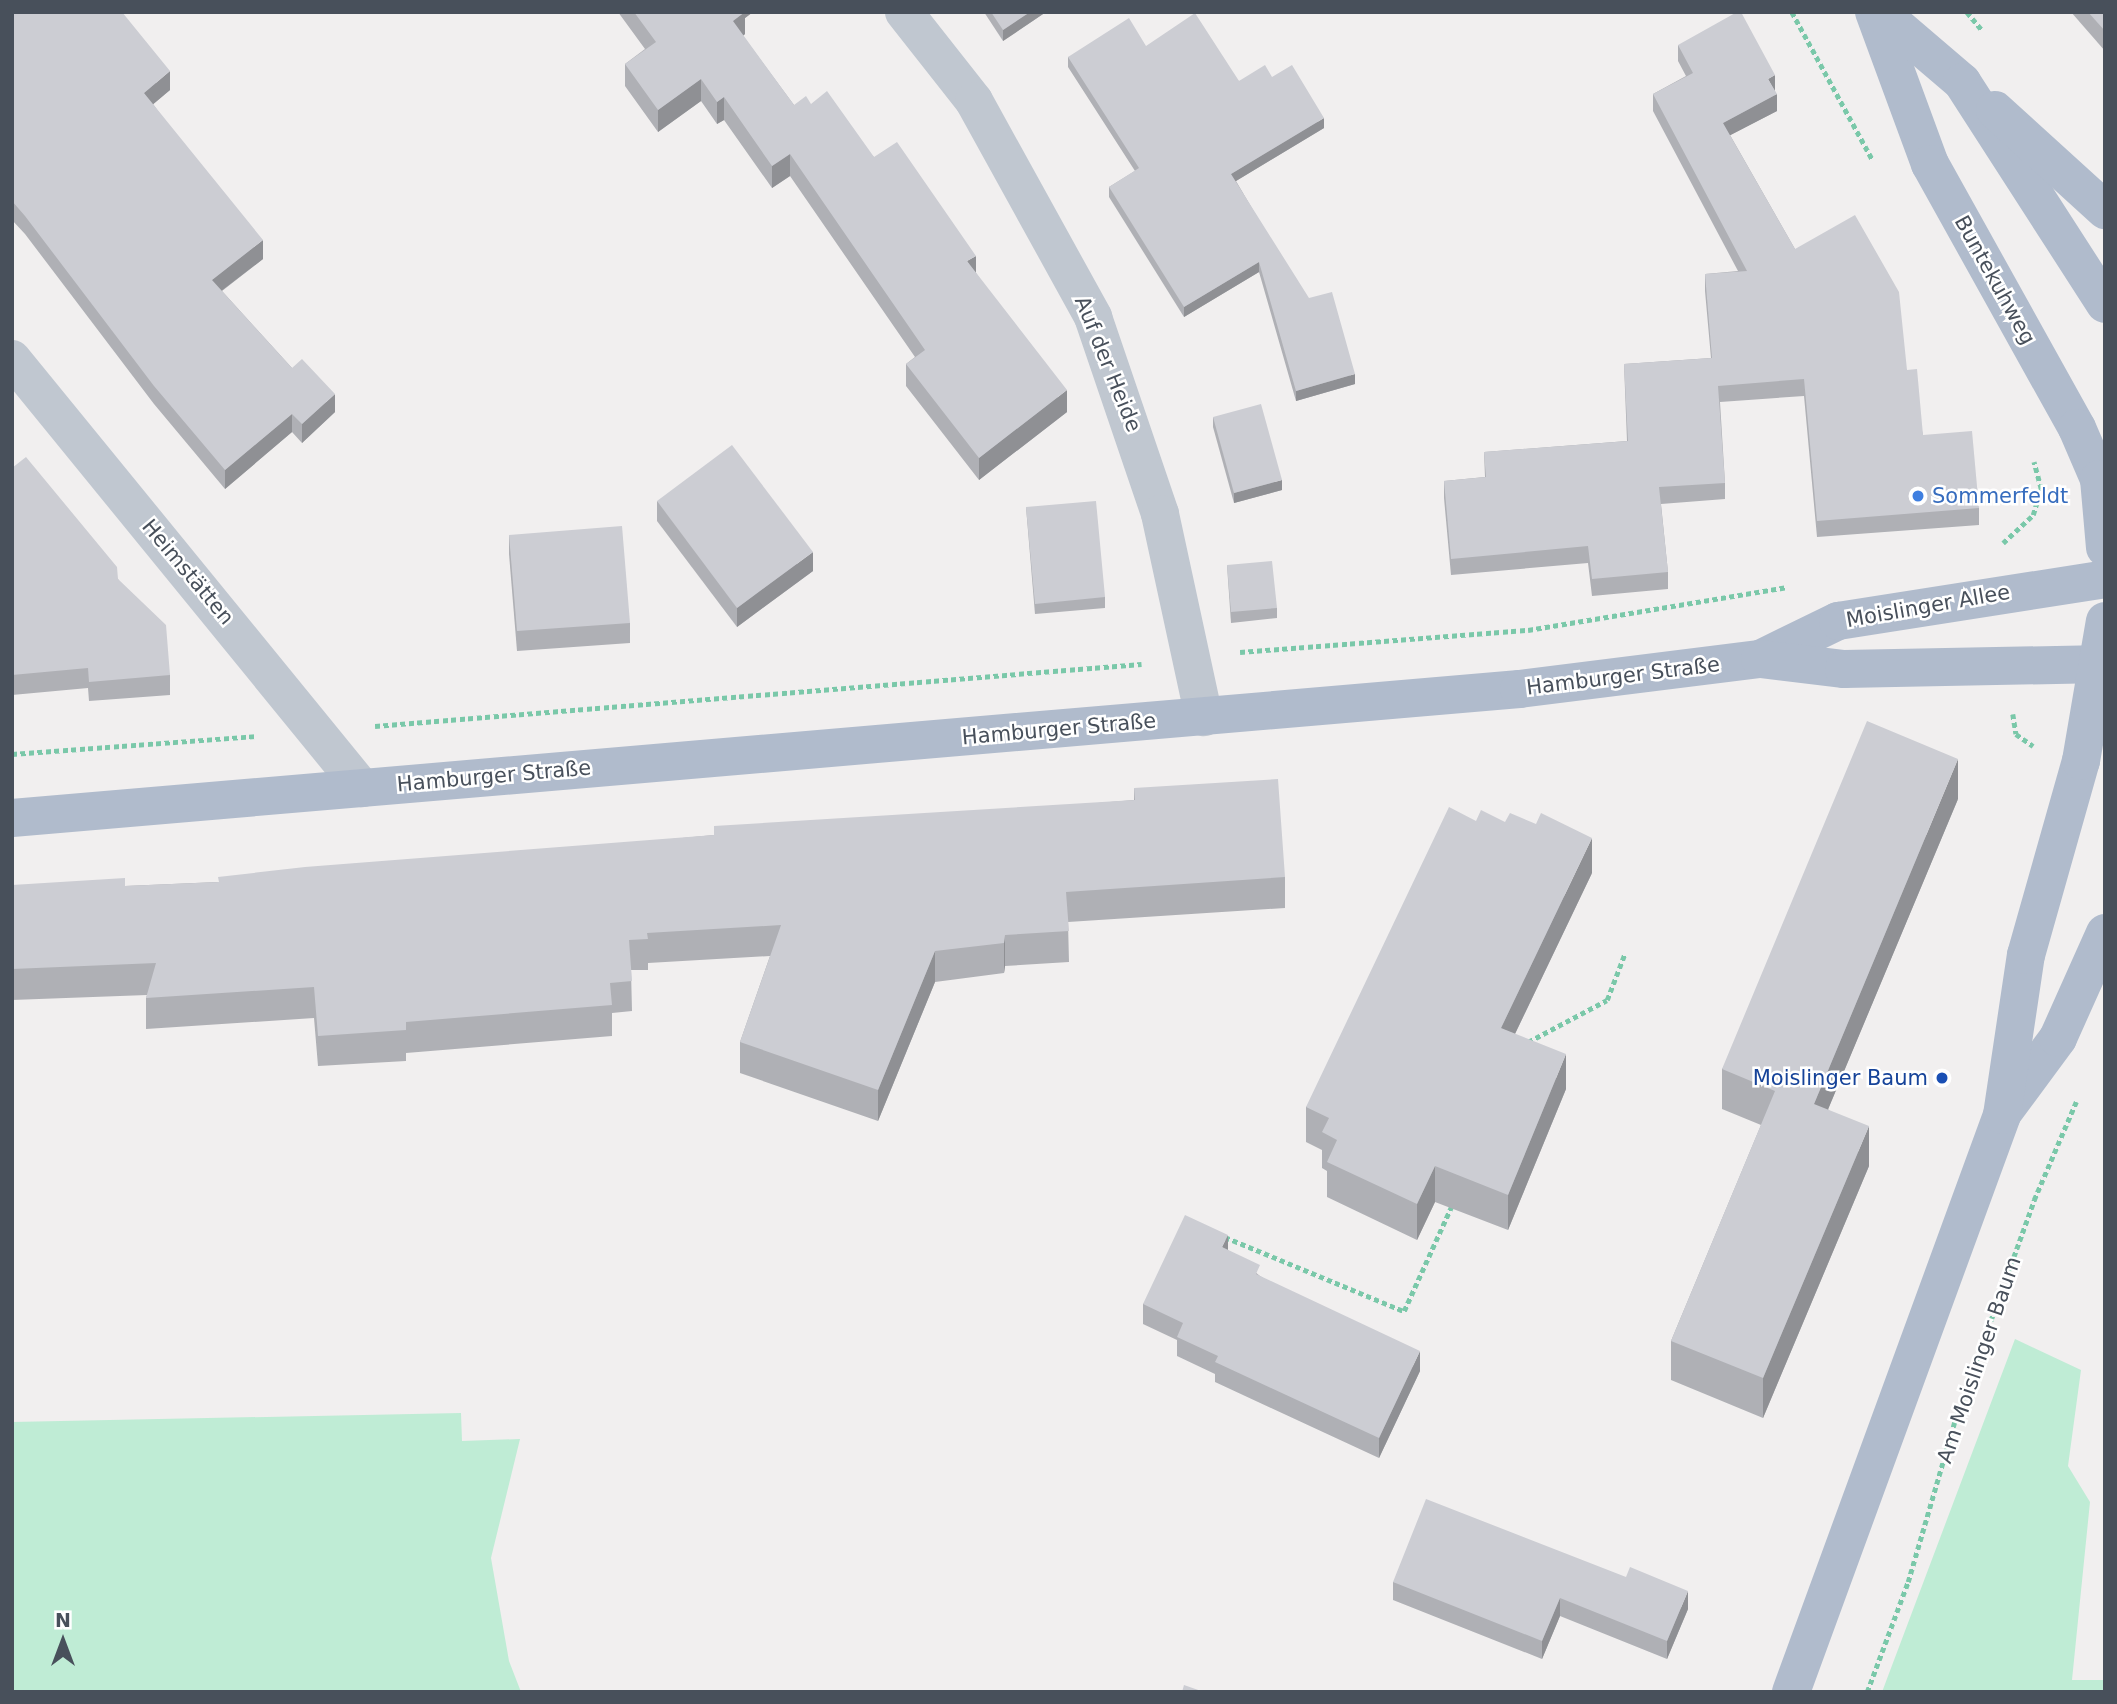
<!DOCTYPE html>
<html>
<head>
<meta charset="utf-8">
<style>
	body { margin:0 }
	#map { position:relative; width:2117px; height:1704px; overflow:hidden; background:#f1efef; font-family:"DejaVu Sans",sans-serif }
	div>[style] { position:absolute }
	.green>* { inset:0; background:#bfecd5 }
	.path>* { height:4.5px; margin-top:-2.25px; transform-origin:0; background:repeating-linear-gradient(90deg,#7ac8a9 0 5px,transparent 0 8.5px) }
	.minor>* { height:38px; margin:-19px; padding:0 19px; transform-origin:19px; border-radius:19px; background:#c0c7d0 }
	.major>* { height:38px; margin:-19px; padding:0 19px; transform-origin:19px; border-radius:19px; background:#b0bbcc }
	.wall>* { inset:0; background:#afb0b5 }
	.shaded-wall>* { inset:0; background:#8f9094 }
	.building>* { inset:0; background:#cccdd3 }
	.dots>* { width:19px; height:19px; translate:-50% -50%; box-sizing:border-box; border:4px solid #fff; border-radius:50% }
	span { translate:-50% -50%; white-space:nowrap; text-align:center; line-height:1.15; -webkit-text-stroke:5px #fff; paint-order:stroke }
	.street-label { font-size:21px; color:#48505b }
	.shop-label { font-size:21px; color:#366cbe }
	.left { translate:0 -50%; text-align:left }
	.transit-label { font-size:21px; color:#164399 }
	.right { translate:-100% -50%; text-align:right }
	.frame { position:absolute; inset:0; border:14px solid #48505b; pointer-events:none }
	.north { position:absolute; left:28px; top:1606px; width:70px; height:70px; -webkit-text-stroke:5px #fff; paint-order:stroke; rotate:0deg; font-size:19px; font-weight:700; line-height:28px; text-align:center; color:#48505b }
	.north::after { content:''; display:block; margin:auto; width:24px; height:32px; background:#48505b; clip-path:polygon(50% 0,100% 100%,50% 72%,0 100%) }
</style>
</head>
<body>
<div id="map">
	<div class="green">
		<div style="clip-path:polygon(2015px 1339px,2081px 1370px,2068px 1466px,2090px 1502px,2072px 1680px,2105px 1680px,2105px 1692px,1882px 1692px)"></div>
		<div style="clip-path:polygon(461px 1413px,462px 1441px,520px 1439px,491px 1558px,509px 1661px,521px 1692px,12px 1692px,12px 1422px)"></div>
	</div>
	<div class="path">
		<div style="left:1792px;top:12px;width:167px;rotate:61.4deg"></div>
		<div style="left:1967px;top:12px;width:23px;rotate:50deg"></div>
		<div style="left:2003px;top:543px;width:41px;rotate:-43deg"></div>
		<div style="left:2033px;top:515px;width:27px;rotate:-73deg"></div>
		<div style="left:2041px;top:489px;width:28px;rotate:-105deg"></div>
		<div style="left:1240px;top:652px;width:289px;rotate:-4.4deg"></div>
		<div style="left:1528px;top:630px;width:263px;rotate:-9.4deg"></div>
		<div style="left:2013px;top:714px;width:20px;rotate:81deg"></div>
		<div style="left:2016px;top:734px;width:21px;rotate:35deg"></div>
		<div style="left:375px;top:726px;width:769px;rotate:-4.63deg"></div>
		<div style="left:12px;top:754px;width:244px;rotate:-4.2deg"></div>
		<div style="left:1528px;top:1042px;width:89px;rotate:-28deg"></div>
		<div style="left:1607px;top:1000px;width:50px;rotate:-69deg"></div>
		<div style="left:1225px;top:1237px;width:194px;rotate:22.5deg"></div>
		<div style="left:1404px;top:1311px;width:116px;rotate:-65.6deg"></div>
		<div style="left:1867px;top:1692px;width:117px;rotate:-69.6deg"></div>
		<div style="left:1908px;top:1582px;width:172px;rotate:-73.8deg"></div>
		<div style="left:1956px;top:1417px;width:231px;rotate:-70.2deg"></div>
		<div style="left:2034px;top:1200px;width:107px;rotate:-66.8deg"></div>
	</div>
	<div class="minor">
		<div style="left:904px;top:12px;width:113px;rotate:51.8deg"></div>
		<div style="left:974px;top:101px;width:247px;rotate:61.1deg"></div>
		<div style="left:1093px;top:317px;width:208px;rotate:71.2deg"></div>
		<div style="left:1160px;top:514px;width:208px;rotate:77.8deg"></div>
		<div style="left:12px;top:359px;width:554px;rotate:50.79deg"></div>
	</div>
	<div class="major">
		<div style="left:1874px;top:12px;width:162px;rotate:69.8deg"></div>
		<div style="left:1930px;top:164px;width:302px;rotate:60.9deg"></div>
		<div style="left:2077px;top:428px;width:56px;rotate:66.7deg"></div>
		<div style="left:2099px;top:479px;width:69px;rotate:85deg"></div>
		<div style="left:1880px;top:12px;width:108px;rotate:40.5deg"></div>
		<div style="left:1962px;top:82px;width:264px;rotate:57.2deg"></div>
		<div style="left:1995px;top:110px;width:149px;rotate:42.3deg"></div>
		<div style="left:1760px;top:659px;width:87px;rotate:-26deg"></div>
		<div style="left:1838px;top:621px;width:270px;rotate:-8.9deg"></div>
		<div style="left:12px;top:818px;width:1513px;rotate:-4.89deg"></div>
		<div style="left:1519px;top:689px;width:243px;rotate:-7.1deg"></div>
		<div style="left:1760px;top:659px;width:85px;rotate:6.8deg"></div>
		<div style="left:1844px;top:669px;width:261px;rotate:-1.1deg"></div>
		<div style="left:2005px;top:1110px;width:89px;rotate:-53.6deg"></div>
		<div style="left:2058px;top:1038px;width:115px;rotate:-65.9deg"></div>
		<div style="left:1791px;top:1692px;width:614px;rotate:-69.91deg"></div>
		<div style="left:2002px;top:1115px;width:162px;rotate:-81.5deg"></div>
		<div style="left:2026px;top:955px;width:202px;rotate:-74.2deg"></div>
		<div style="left:2081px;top:761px;width:142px;rotate:-80.3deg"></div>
	</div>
	<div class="wall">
		<div style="clip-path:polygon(12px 12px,170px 90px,153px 104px,263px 259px,222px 291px,292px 368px,335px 412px,302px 443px,292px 432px,225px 489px,154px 404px,25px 234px,12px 220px)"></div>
		<div style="clip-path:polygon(618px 12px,753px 12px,745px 18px,745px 34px,743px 36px,794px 105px,811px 104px,874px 157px,976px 273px,1067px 412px,979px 480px,906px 386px,906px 364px,915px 357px,790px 176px,772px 188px,724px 120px,717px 124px,701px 101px,658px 132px,625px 86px,625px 64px,645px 49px)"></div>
		<div style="clip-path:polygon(984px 12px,1046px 12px,1003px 41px)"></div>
		<div style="clip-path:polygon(2071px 12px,2105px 12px,2105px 51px)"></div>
		<div style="clip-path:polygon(1678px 45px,1775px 91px,1777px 111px,1730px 135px,1795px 249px,1907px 370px,1923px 435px,1979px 508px,1979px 525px,1817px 537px,1804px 396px,1720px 402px,1725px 483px,1725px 499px,1661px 504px,1668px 572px,1668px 589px,1592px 596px,1588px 563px,1451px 575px,1444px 498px,1444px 481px,1485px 477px,1484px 452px,1627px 441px,1624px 364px,1711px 358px,1705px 291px,1705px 274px,1738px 271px,1653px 111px,1653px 94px,1686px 76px,1678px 61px)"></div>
		<div style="clip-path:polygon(1146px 46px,1239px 81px,1272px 77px,1324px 128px,1236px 181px,1355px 384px,1296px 401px,1259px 272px,1184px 317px,1109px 197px,1109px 187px,1135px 171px,1068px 67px,1068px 57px)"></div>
		<div style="clip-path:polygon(1213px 417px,1282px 490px,1234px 503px,1213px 427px)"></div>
		<div style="clip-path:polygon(12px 468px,118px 579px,170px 675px,170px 695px,89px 701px,88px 688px,12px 695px)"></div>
		<div style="clip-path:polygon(657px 501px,813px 571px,737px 627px,657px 521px)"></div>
		<div style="clip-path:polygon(1026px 507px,1105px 597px,1105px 608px,1035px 614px)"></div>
		<div style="clip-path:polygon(509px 535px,630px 623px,630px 643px,517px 651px,509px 554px)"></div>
		<div style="clip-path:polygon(1227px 565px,1277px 608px,1277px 618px,1231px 623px)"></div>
		<div style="clip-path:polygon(1134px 788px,1285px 877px,1285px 908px,1068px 922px,1069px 962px,1005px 966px,1004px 973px,935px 982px,878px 1121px,740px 1073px,740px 1042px,770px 956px,648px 963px,648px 970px,631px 970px,632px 1011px,612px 1013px,612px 1036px,406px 1053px,406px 1061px,318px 1066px,314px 1018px,146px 1029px,146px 998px,147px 995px,12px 1000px,12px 885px,125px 886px,218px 882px,714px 835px,1134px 800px)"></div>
		<div style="clip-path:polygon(1958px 799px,1828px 1109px,1869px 1166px,1763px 1418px,1671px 1380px,1671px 1341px,1761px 1125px,1722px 1109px,1722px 1069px)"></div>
		<div style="clip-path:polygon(1592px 873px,1515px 1034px,1566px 1089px,1508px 1230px,1435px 1202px,1417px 1240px,1327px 1197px,1327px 1171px,1322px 1168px,1322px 1150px,1306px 1142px,1306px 1107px)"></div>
		<div style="clip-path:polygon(1228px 1250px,1260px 1276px,1420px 1371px,1379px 1458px,1215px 1382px,1215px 1374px,1177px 1356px,1177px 1340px,1143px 1324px,1143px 1304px)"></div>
		<div style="clip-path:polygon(1393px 1582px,1688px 1609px,1667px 1659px,1560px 1616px,1542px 1659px,1393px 1600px)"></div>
	</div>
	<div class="shaded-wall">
		<div style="clip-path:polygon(737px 12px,753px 12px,745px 18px,745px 34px,733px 43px,733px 21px)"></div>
		<div style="clip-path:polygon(1030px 12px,1046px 12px,1003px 41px,1003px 30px)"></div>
		<div style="clip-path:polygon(170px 71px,170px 90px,144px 112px,144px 93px)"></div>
		<div style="clip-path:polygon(1775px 75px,1775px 92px,1768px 79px)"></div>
		<div style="clip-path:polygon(701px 79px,701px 101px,658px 132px,658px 110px)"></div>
		<div style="clip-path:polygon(1777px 94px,1777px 111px,1723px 139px,1723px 123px)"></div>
		<div style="clip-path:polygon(724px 97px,724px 120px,717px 124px,717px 102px)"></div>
		<div style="clip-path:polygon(1324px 118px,1324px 128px,1231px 184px,1231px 174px)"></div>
		<div style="clip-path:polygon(790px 154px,790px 176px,772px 188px,772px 166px)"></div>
		<div style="clip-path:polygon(263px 240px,263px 259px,212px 298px,212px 280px)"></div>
		<div style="clip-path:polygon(976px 256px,976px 278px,967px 261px)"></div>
		<div style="clip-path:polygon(1259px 262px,1259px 272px,1184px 317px,1184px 307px)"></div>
		<div style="clip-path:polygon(1355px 374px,1355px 384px,1296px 401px,1296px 391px)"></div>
		<div style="clip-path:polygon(1067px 390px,1067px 412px,979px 480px,979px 458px)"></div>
		<div style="clip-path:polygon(335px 394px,335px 412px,302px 443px,302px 424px)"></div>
		<div style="clip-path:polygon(292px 414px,292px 432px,225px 489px,225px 470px)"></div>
		<div style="clip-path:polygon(1282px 480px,1282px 490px,1234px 503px,1234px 493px)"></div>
		<div style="clip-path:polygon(813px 552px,813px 571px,737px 627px,737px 608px)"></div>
		<div style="clip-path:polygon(1958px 759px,1958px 799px,1814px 1143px,1814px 1104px)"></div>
		<div style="clip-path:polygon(1592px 838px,1592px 873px,1501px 1063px,1501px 1028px)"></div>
		<div style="clip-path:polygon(1005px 935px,1005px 966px,1004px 973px,1004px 943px)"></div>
		<div style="clip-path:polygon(935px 951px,935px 982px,878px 1121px,878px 1090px)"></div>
		<div style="clip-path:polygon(1566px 1054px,1566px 1089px,1508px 1230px,1508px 1195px)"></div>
		<div style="clip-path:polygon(1869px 1126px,1869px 1166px,1763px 1418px,1763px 1378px)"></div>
		<div style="clip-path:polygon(1435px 1166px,1435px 1202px,1417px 1240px,1417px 1204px)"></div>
		<div style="clip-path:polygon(1228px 1235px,1228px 1255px,1222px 1247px)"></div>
		<div style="clip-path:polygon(1420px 1351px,1420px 1371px,1379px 1458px,1379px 1438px)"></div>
		<div style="clip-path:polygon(1688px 1591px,1688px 1609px,1667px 1659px,1667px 1641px)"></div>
		<div style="clip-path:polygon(1560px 1598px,1560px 1616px,1542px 1659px,1542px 1641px)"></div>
	</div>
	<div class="building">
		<div style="clip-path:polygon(12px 12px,122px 12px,170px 71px,144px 93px,263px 240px,212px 280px,292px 368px,302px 359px,335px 394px,302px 424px,292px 414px,225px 470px,154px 386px,25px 216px,12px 201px)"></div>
		<div style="clip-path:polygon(634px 12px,745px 12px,733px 21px,794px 105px,806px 96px,811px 104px,827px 91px,874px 157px,897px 142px,976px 256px,967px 261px,1067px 390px,979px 458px,906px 364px,925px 350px,790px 154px,772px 166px,724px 97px,717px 102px,701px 79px,658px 110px,625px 64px,656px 42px)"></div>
		<div style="clip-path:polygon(991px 12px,1030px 12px,1003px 30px)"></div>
		<div style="clip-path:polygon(1737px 12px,1741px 12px,1775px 75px,1768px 79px,1777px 94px,1723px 123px,1795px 249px,1855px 215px,1899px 292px,1907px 370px,1917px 369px,1923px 435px,1972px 431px,1979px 508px,1817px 521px,1804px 379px,1718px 386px,1725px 483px,1659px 487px,1668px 572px,1592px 579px,1588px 546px,1451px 559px,1444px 481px,1486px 477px,1484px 452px,1628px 441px,1624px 364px,1712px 358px,1705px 274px,1747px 271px,1653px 94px,1693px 73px,1678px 45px)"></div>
		<div style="clip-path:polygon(2088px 12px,2105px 12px,2105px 31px)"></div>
		<div style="clip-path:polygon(1195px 13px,1239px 81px,1265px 65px,1272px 77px,1292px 65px,1324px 118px,1231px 174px,1309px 298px,1332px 292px,1355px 374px,1296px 391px,1259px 262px,1184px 307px,1109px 187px,1139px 168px,1068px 57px,1129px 18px,1146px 46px)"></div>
		<div style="clip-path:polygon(1261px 404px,1282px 480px,1234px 493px,1213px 417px)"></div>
		<div style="clip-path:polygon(732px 445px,813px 552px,737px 608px,657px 501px)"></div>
		<div style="clip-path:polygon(26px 457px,117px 567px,118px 579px,166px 625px,170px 675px,89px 682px,88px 668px,12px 675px,12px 468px)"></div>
		<div style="clip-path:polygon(1096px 501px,1105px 597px,1035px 604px,1026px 507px)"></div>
		<div style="clip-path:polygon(622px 526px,630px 623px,517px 631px,509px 535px)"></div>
		<div style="clip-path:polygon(1272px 561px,1277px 608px,1231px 612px,1227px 565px)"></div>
		<div style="clip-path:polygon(1867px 721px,1958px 759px,1814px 1104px,1869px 1126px,1763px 1378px,1671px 1341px,1775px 1091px,1722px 1069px)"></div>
		<div style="clip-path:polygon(1278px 779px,1285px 877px,1066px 892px,1069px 931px,1005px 935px,1004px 943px,935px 951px,878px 1090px,740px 1042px,781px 925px,647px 933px,648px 939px,629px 940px,632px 981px,610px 983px,612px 1005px,406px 1022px,406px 1030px,318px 1036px,314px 987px,146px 998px,156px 963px,12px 969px,12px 885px,125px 878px,125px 886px,219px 882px,218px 877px,305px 867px,714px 835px,714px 826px,1135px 800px,1134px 788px)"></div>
		<div style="clip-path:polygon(1449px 807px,1476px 821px,1481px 810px,1505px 822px,1510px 813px,1536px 824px,1541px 813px,1592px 838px,1501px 1028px,1566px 1054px,1508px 1195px,1435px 1166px,1417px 1204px,1327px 1162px,1337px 1140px,1322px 1132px,1329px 1118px,1306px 1107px)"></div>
		<div style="clip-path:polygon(1185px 1215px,1228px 1235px,1222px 1247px,1260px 1265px,1256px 1274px,1420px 1351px,1379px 1438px,1215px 1362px,1218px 1356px,1177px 1337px,1183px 1323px,1143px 1304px)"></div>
		<div style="clip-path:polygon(1426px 1499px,1626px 1577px,1630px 1567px,1688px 1591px,1667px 1641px,1560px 1598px,1542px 1641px,1393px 1582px)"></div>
		<div style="clip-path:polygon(1184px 1685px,1204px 1692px,1182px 1692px)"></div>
	</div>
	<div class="dots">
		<div style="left:1918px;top:496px;background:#3f7fe0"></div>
		<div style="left:1942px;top:1078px;background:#1a4fb4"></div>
	</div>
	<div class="street-label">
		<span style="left:1995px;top:280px;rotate:61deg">Buntekuhweg</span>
		<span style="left:1108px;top:364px;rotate:68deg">Auf der Heide</span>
		<span style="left:188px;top:572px;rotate:50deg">Heimstätten</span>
		<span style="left:1928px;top:606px;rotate:-10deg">Moislinger Allee</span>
		<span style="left:1623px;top:676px;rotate:-7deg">Hamburger Straße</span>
		<span style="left:1059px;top:729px;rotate:-5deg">Hamburger Straße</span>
		<span style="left:494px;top:776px;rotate:-5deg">Hamburger Straße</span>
		<span style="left:1979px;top:1360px;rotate:-71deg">Am Moislinger Baum</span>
	</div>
	<div class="shop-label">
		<span class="left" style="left:1932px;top:496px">Sommerfeldt</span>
	</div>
	<div class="transit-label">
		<span class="right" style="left:1928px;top:1078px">Moislinger Baum</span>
	</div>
	<div class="frame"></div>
	<div class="north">N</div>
</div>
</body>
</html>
